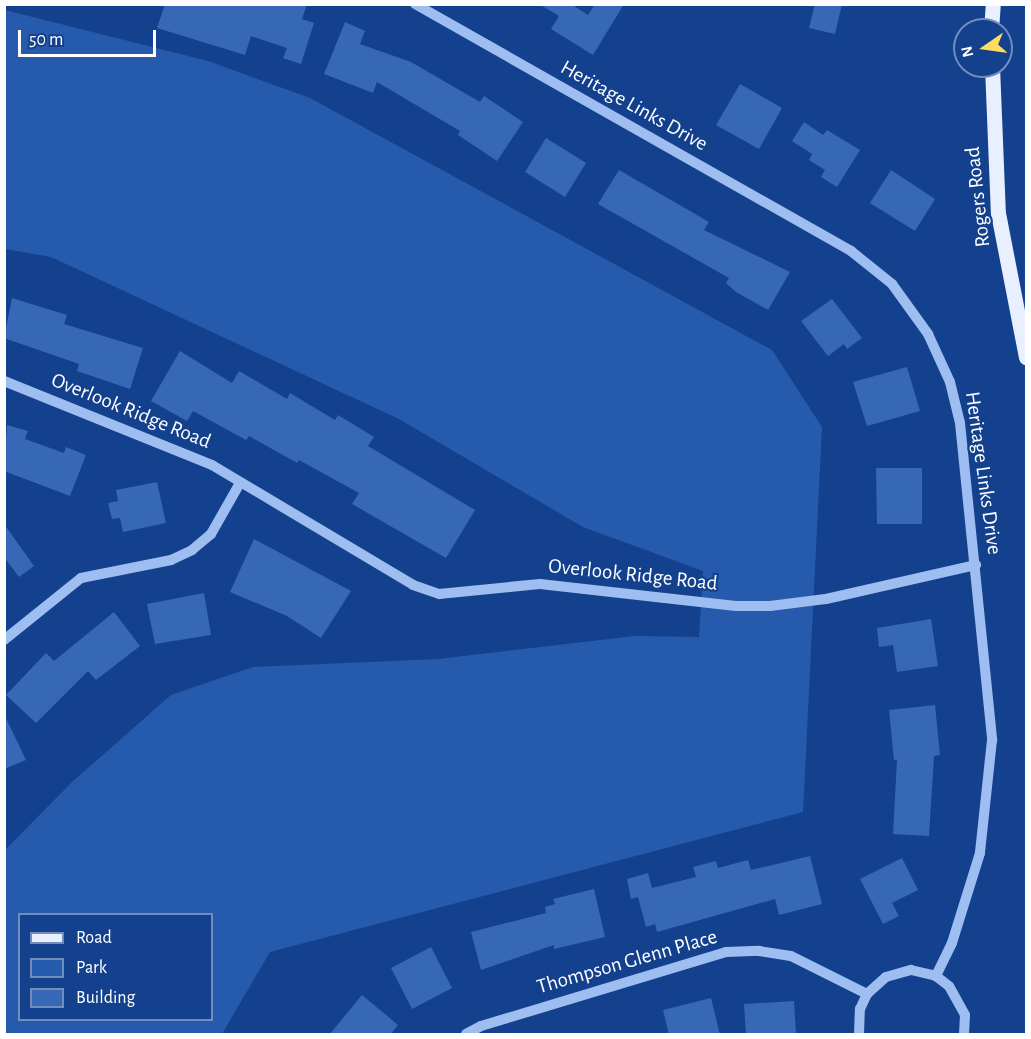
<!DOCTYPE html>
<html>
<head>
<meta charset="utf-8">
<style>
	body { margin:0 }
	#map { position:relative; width:1031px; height:1039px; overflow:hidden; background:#14418e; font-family:"Alegreya Sans",sans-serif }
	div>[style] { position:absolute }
	.green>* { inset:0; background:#265aad }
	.building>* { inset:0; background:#3768b5 }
	.minor>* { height:10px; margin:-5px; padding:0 5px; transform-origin:5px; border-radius:5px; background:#9ebef1 }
	.major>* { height:15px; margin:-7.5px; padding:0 7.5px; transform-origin:7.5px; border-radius:7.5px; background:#e8efff }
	span { translate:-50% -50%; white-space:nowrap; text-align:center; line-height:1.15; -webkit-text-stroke:4.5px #14418e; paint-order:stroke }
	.street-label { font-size:21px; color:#fff }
	.frame { position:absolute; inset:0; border:6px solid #fff; pointer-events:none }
	.legend { position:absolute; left:18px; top:913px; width:195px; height:108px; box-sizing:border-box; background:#14418e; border:2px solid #728dbb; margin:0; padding:8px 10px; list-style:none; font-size:18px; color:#fff }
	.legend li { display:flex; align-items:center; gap:12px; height:30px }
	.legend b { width:30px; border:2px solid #728dbb }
	.north { position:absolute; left:953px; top:18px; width:60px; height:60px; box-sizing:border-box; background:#14418e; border:2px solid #728dbb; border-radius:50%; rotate:257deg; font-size:16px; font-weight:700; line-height:24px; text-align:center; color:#fff }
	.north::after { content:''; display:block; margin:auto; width:21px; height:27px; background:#ffdb5e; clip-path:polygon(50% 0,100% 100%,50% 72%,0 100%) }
	.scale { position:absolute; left:18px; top:30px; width:138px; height:27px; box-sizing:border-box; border:3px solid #fff; border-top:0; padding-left:8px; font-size:18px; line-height:21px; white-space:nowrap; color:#fff; -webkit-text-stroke:4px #14418e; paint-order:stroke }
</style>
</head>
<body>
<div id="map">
	<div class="green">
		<div style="clip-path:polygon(evenodd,5px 10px,208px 61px,310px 98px,772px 350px,822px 427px,803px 812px,270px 952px,222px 1034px,5px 1034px,4px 851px,72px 782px,171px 695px,253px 667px,438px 659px,635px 636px,699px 637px,703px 571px,583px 527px,399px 419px,51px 257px,5px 249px,5px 10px,20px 914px,212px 914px,212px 1020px,20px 1020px,20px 914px)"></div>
	</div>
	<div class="building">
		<div style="clip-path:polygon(165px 4px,307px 4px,302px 19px,314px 23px,301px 64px,283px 58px,287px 48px,251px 36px,245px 55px,157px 28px)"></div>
		<div style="clip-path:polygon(539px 4px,571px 4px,588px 15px,595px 4px,624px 4px,593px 55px,551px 29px,559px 16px)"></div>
		<div style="clip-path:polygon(815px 4px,842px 4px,835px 34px,809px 28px)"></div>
		<div style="clip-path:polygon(345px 22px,365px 31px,360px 44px,411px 62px,480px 102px,484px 96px,523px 122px,497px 161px,458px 135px,460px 131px,377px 82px,373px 93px,324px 74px)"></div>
		<div style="clip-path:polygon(740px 84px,782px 108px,759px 149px,716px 125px)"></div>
		<div style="clip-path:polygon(804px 122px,823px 135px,827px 130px,860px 150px,837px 187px,821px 177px,825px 170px,809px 160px,812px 154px,792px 141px)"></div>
		<div style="clip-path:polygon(546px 138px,586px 163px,565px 197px,525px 172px)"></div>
		<div style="clip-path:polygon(619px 170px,709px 222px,704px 230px,790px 272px,768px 310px,736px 292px,726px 283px,729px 278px,598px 204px)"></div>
		<div style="clip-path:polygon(891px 170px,935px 199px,915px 231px,870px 203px)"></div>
		<div style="clip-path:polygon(12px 298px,67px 315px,64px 324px,143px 348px,130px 389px,77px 371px,79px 364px,4px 338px)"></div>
		<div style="clip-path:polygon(832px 299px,862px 338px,847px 349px,844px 344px,828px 356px,801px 321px)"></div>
		<div style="clip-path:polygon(180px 351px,232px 383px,239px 371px,287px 399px,290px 393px,335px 420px,338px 415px,374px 437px,368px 446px,475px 510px,446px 558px,352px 504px,359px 493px,299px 460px,297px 463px,249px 436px,246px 440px,193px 411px,187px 421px,151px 401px)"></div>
		<div style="clip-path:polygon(907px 367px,920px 411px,867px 426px,853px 382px)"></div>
		<div style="clip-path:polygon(7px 425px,28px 431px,25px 439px,64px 453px,66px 447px,86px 455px,70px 496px,4px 471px)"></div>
		<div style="clip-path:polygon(876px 468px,922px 468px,922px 524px,877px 524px)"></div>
		<div style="clip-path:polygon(157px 482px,166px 523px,123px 532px,120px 518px,112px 519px,108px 503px,118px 501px,116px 490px)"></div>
		<div style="clip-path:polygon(4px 524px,34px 566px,19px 577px,4px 557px)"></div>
		<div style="clip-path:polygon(254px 539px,351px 591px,321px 638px,287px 616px,230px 592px)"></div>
		<div style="clip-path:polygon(204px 593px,211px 635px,155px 644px,147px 604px)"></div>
		<div style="clip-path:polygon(114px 612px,140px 646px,96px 680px,88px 671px,36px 723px,6px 695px,46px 653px,54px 661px)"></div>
		<div style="clip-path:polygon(931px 619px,938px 666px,897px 672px,893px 645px,879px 647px,877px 628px)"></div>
		<div style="clip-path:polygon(935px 705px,940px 755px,934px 756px,929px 836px,893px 834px,897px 760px,894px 760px,889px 710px)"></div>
		<div style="clip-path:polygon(4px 714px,26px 760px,4px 769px)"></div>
		<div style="clip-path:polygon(810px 856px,822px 904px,779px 915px,775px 899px,657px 932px,655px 924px,646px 927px,638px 897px,631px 899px,627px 879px,648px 873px,652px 888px,696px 877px,693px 867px,716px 861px,718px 868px,748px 860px,751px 870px)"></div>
		<div style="clip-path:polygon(902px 858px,918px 890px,892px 903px,899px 916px,883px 924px,860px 879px)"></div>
		<div style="clip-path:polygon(594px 889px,605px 937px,554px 949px,554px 945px,481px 970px,471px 932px,546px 913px,545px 907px,555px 904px,553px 899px)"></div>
		<div style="clip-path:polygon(431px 947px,452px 988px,412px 1009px,391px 968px)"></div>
		<div style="clip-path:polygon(362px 995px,398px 1025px,390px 1035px,329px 1035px)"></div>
		<div style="clip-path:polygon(711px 998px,720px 1035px,669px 1035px,663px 1010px)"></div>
		<div style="clip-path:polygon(794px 1001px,796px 1035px,746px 1035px,744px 1004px)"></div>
	</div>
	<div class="minor">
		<div style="left:415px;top:4px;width:501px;rotate:29.53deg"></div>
		<div style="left:851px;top:251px;width:53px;rotate:38.8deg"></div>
		<div style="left:892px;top:284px;width:62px;rotate:54.2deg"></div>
		<div style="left:928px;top:334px;width:53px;rotate:65.4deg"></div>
		<div style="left:950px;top:382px;width:42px;rotate:76.3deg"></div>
		<div style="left:960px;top:423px;width:319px;rotate:84.2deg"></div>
		<div style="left:992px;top:740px;width:114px;rotate:96.1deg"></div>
		<div style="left:980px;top:853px;width:94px;rotate:107.3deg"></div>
		<div style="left:952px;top:943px;width:37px;rotate:116deg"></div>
		<div style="left:4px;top:381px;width:224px;rotate:22deg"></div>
		<div style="left:212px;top:465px;width:234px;rotate:30.8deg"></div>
		<div style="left:413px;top:585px;width:28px;rotate:19deg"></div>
		<div style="left:439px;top:594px;width:101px;rotate:-5.7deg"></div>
		<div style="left:540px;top:584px;width:197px;rotate:6.4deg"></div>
		<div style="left:736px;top:606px;width:34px"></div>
		<div style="left:770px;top:606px;width:56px;rotate:-7.1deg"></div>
		<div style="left:826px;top:599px;width:154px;rotate:-12.8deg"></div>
		<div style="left:4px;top:640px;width:99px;rotate:-38.8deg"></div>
		<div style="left:81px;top:578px;width:92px;rotate:-11.3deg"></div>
		<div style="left:171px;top:560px;width:23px;rotate:-25deg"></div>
		<div style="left:192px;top:550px;width:25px;rotate:-40deg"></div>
		<div style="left:211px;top:534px;width:59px;rotate:-60.4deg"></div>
		<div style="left:466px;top:1034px;width:17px;rotate:-28deg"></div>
		<div style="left:481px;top:1026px;width:256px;rotate:-16.8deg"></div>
		<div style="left:726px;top:952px;width:33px;rotate:-2deg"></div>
		<div style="left:759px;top:951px;width:32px;rotate:9deg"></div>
		<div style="left:791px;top:956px;width:85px;rotate:26.6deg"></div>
		<div style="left:859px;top:1034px;width:25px;rotate:-88deg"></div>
		<div style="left:860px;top:1009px;width:17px;rotate:-65deg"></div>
		<div style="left:867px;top:994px;width:25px;rotate:-42deg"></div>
		<div style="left:886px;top:977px;width:26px;rotate:-16deg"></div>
		<div style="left:911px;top:970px;width:26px;rotate:13deg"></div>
		<div style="left:936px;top:976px;width:16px;rotate:38deg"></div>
		<div style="left:949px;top:986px;width:33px;rotate:61deg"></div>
		<div style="left:965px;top:1015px;width:19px;rotate:93deg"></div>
	</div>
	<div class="major">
		<div style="left:991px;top:30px;width:26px;rotate:-86deg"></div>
		<div style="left:992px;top:66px;width:147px;rotate:87.7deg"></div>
		<div style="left:998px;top:213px;width:147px;rotate:79deg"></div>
	</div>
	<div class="street-label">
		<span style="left:634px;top:106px;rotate:29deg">Heritage Links Drive</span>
		<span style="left:978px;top:197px;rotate:-96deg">Rogers Road</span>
		<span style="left:131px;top:411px;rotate:22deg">Overlook Ridge Road</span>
		<span style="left:983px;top:473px;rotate:82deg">Heritage Links Drive</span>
		<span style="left:633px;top:575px;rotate:6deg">Overlook Ridge Road</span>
		<span style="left:627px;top:962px;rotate:-16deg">Thompson Glenn Place</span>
	</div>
	<div class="frame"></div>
	<ul class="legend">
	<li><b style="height:8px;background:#e8efff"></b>Road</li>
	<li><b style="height:16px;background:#265aad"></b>Park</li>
	<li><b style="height:16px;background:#3768b5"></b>Building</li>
	</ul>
	<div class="north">N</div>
	<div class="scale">50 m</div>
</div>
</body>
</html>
